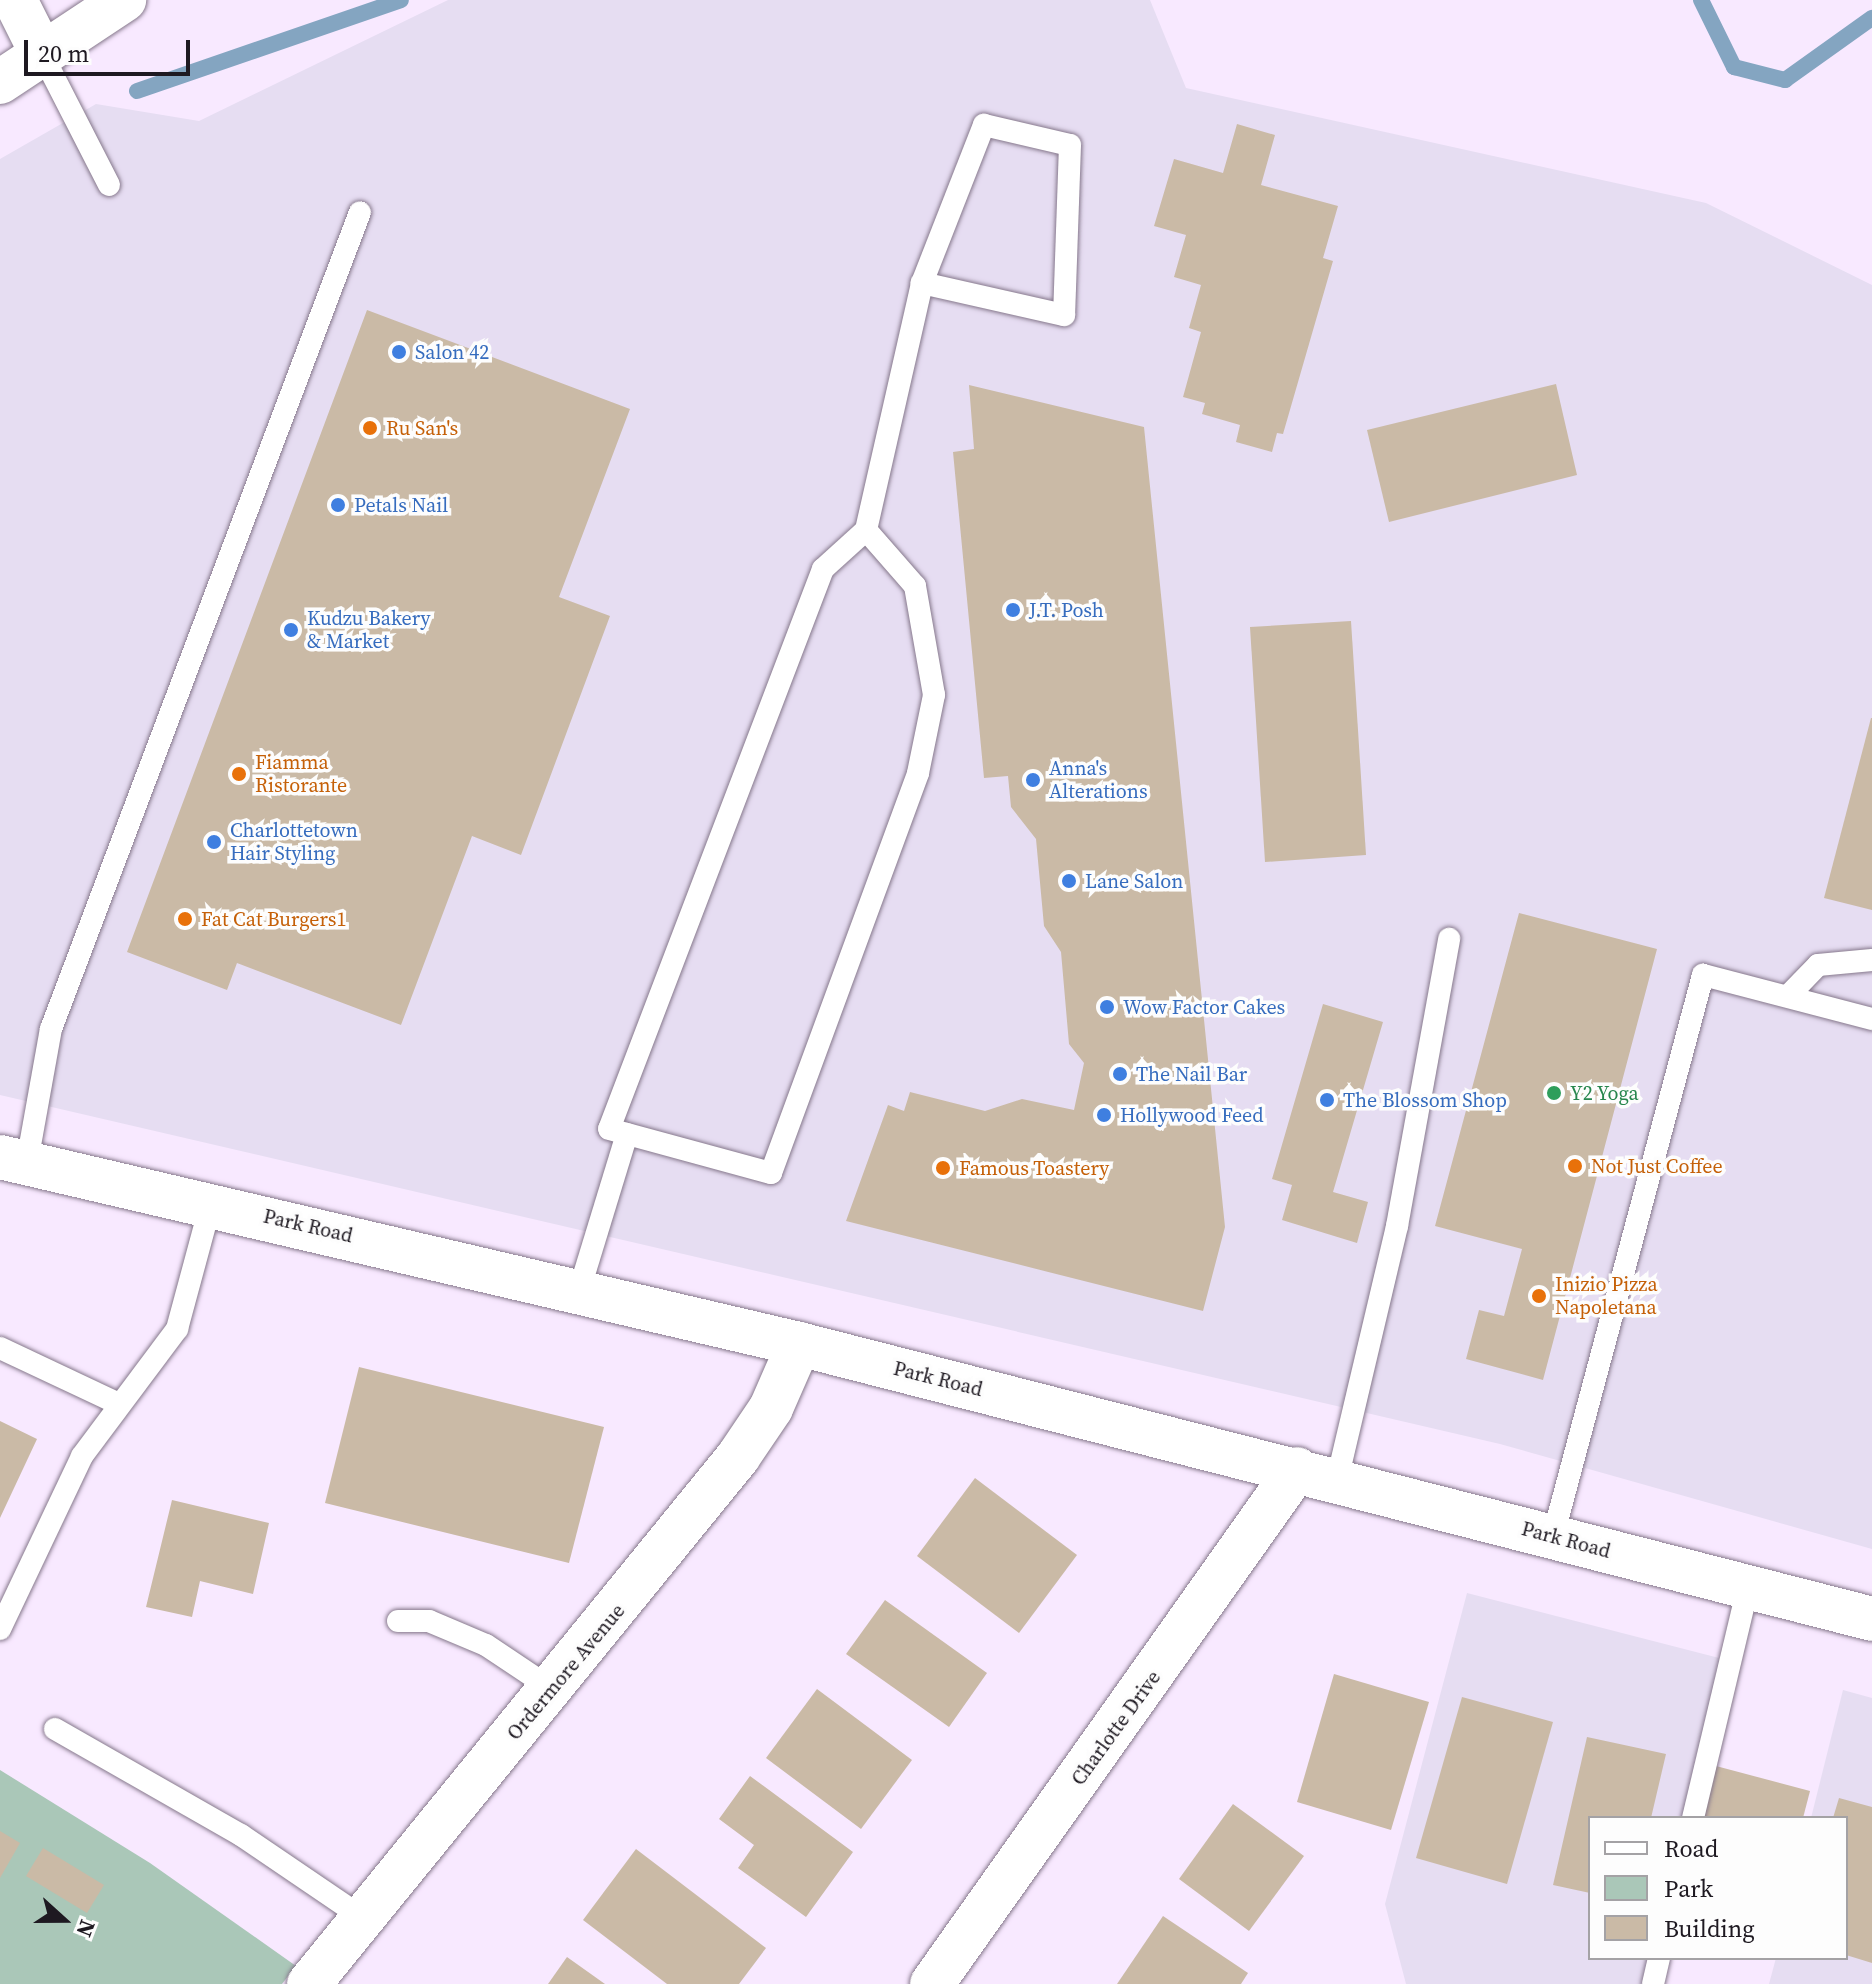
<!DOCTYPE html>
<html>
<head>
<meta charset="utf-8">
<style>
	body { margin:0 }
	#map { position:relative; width:1872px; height:1984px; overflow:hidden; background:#f8e9ff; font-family:"Source Serif 4",serif }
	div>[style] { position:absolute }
	.commercial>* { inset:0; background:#e6ddf2 }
	.green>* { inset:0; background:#aac7b8 }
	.stream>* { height:16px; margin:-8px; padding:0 8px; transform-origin:8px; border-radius:8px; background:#84a5c1 }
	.building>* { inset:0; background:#cabaa6 }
	.roads { filter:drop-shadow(0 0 2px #86788c) drop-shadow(0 0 2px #86788c) }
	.service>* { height:22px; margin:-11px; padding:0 11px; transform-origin:11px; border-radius:11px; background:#fff }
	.minor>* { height:44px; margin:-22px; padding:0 22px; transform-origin:22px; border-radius:22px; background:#fff }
	.tertiary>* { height:44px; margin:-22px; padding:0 22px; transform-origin:22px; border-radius:22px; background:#fff }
	.dots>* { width:22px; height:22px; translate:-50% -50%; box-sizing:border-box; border:4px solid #fdfdfd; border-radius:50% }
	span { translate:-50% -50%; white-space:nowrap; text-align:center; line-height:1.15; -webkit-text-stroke:7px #fdfdfd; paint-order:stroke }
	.shop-label { font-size:20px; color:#366cbe }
	.left { translate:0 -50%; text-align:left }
	.food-label { font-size:20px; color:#c56008 }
	.leisure-label { font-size:20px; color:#27864d }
	.street-label { font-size:20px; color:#1e1921 }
	.legend { position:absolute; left:1588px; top:1816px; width:260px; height:144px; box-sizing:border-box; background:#fdfdfd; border:2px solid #a4a2a5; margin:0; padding:10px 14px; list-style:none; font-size:24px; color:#1e1921 }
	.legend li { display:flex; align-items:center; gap:16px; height:40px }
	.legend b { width:40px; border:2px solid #a4a2a5 }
	.north { position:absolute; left:24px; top:1880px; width:80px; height:80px; -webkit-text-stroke:6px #fdfdfd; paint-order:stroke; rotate:111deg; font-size:22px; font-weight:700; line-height:32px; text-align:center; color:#1e1921 }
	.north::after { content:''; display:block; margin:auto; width:28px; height:36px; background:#1e1921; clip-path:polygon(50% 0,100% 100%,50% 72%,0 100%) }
	.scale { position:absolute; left:24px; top:40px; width:166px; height:36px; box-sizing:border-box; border:4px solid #1e1921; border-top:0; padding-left:10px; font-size:24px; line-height:28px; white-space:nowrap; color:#1e1921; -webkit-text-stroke:6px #fdfdfd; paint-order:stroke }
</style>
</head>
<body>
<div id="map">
	<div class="commercial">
		<div style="clip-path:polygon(448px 0,1150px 0,1186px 88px,1706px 203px,1872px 285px,1872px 1549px,1500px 1444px,0 1095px,0 159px,96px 104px,199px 121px)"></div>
		<div style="clip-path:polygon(1467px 1593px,1723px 1659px,1684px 1818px,1590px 1818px,1590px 1958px,1650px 1958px,1643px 1984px,1406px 1984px,1385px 1904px)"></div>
		<div style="clip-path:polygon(1843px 1690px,1872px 1698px,1872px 1984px,1769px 1984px,1776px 1958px,1846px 1958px,1846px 1818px,1811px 1818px)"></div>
	</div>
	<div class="green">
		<div style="clip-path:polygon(0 1770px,150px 1863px,296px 1966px,282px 1984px,0 1984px)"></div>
	</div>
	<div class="stream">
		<div style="left:1701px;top:0;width:75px;rotate:63.8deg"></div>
		<div style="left:1734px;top:67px;width:53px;rotate:14.3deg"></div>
		<div style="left:1785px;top:80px;width:107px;rotate:-35.5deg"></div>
		<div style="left:137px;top:91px;width:279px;rotate:-19deg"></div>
	</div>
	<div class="building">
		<div style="clip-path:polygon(1237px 124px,1275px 135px,1261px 185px,1338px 206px,1323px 258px,1333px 261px,1283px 434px,1277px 433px,1272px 452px,1236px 442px,1240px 425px,1202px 414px,1205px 403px,1183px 397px,1201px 332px,1189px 328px,1201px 285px,1174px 277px,1186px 235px,1154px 226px,1174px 159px,1223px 173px)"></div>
		<div style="clip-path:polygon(367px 310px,630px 409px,559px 597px,610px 616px,521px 855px,472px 836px,401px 1025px,237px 963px,227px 990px,127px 952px)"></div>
		<div style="clip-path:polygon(1556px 384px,1577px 475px,1389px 522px,1367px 430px)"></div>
		<div style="clip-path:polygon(969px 385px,1144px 427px,1225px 1227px,1203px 1311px,846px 1221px,888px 1105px,904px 1111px,910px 1092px,985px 1111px,1022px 1099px,1074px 1110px,1084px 1063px,1069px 1044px,1061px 952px,1044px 926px,1036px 839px,1011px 807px,1008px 776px,984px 778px,953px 452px,974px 449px)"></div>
		<div style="clip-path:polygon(1351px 621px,1366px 855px,1265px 862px,1250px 627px)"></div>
		<div style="clip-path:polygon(1871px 718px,1872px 718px,1872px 910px,1824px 898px)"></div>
		<div style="clip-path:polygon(1519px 913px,1657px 949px,1543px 1380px,1466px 1359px,1479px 1310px,1504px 1316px,1522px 1249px,1435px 1226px)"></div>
		<div style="clip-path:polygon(1323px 1004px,1383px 1022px,1333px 1192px,1368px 1202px,1357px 1243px,1282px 1220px,1292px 1185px,1272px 1179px)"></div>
		<div style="clip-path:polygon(359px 1367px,604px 1427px,569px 1563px,325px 1503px)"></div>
		<div style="clip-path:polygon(0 1421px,37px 1439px,0 1518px)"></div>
		<div style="clip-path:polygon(975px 1478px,1077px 1555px,1019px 1633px,917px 1556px)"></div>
		<div style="clip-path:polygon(172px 1500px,269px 1523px,253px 1594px,200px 1581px,192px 1617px,146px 1607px)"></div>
		<div style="clip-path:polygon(885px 1600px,987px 1673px,949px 1727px,846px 1654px)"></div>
		<div style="clip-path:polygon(1334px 1674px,1429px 1702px,1391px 1830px,1297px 1802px)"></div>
		<div style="clip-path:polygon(817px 1689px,912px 1760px,861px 1829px,766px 1758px)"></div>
		<div style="clip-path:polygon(1462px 1697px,1553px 1722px,1507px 1884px,1416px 1858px)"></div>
		<div style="clip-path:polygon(1587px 1737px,1666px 1754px,1651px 1818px,1590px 1818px,1590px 1893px,1553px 1885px)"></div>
		<div style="clip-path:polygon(1716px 1766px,1810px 1791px,1803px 1818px,1702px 1818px)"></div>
		<div style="clip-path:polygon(750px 1776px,853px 1852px,806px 1917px,738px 1868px,754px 1845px,719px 1819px)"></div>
		<div style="clip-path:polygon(1839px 1798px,1872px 1807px,1872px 1963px,1846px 1955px,1846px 1818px,1833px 1818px)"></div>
		<div style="clip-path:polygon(1233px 1804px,1304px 1856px,1249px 1931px,1179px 1879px)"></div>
		<div style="clip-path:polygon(0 1831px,20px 1843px,0 1878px)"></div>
		<div style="clip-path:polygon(43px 1848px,104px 1885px,87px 1913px,26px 1876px)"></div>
		<div style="clip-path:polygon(636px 1849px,766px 1948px,739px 1984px,667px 1984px,583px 1920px)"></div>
		<div style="clip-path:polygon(1163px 1916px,1248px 1973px,1241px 1984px,1117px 1984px)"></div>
		<div style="clip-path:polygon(567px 1957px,605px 1984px,548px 1984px)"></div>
	</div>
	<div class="roads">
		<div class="service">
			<div style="left:42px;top:54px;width:147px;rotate:62.9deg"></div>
			<div style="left:866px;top:530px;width:58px;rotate:137.8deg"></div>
			<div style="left:823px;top:569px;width:599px;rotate:110.91deg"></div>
			<div style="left:609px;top:1129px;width:168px;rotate:15.2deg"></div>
			<div style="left:771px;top:1173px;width:426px;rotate:-69.8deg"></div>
			<div style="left:918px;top:773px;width:80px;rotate:-78.4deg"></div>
			<div style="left:934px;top:695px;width:111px;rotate:-99.9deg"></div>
			<div style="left:915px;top:586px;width:74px;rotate:-131.2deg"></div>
			<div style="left:866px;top:530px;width:253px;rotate:-77.2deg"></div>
			<div style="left:922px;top:283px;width:170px;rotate:-68.6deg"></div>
			<div style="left:984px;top:125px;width:88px;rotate:13.1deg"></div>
			<div style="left:1070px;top:145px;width:170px;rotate:92deg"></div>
			<div style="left:1064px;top:315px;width:146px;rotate:-167.3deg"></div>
			<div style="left:1788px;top:996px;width:43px;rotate:-45.9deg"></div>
			<div style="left:1818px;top:965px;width:54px;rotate:-5.3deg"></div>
			<div style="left:27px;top:1162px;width:135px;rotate:-79.8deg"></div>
			<div style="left:51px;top:1029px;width:873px;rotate:-69.28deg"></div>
			<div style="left:579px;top:1291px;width:164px;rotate:-73deg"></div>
			<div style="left:0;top:1348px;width:132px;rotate:25.2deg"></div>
			<div style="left:1337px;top:1480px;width:261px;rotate:-76.7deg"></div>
			<div style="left:1397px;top:1226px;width:292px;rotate:-79.7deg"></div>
			<div style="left:1553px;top:1536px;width:581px;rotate:-75.03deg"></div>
			<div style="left:1703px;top:975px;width:175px;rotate:14.6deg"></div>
			<div style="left:398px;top:1621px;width:31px"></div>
			<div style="left:429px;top:1621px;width:62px;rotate:22.8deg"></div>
			<div style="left:486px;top:1645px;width:79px;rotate:33.7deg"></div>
			<div style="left:0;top:1629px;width:191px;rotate:-64.6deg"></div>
			<div style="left:82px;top:1456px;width:159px;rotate:-53.2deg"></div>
			<div style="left:177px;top:1329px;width:131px;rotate:-74.9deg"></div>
			<div style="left:55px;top:1729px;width:214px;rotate:29.7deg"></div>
			<div style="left:241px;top:1835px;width:148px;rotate:34.2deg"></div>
			<div style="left:1693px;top:1818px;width:237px;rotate:-76.6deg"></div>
			<div style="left:1653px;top:1984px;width:27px;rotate:-77deg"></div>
		</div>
		<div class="minor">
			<div style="left:15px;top:0;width:60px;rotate:63.4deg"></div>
			<div style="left:0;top:82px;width:149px;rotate:-33.5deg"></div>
			<div style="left:309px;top:1984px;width:680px;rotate:-50.85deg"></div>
			<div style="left:738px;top:1457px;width:59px;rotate:-56deg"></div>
			<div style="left:771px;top:1408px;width:70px;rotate:-66.4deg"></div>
			<div style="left:932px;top:1984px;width:631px;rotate:-54.67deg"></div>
		</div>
		<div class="tertiary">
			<div style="left:0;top:1157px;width:821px;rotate:13.17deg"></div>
			<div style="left:799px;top:1344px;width:1108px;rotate:14.37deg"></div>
		</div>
	</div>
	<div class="dots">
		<div style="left:399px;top:352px;background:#3f7fe0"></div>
		<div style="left:370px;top:428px;background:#e8710a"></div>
		<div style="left:338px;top:505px;background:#3f7fe0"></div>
		<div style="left:1013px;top:610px;background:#3f7fe0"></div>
		<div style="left:291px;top:630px;background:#3f7fe0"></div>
		<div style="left:239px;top:774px;background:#e8710a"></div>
		<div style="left:1033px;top:780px;background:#3f7fe0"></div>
		<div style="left:214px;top:842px;background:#3f7fe0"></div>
		<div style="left:1069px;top:881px;background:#3f7fe0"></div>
		<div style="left:185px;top:919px;background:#e8710a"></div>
		<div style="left:1107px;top:1007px;background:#3f7fe0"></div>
		<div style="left:1120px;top:1074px;background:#3f7fe0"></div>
		<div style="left:1554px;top:1093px;background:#2e9e5b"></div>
		<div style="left:1327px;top:1100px;background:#3f7fe0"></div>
		<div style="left:1104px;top:1115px;background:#3f7fe0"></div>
		<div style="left:1575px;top:1166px;background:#e8710a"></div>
		<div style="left:943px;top:1168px;background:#e8710a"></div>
		<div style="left:1539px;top:1296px;background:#e8710a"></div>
	</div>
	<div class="shop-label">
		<span class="left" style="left:415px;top:352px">Salon 42</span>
		<span class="left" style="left:354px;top:505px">Petals Nail</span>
		<span class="left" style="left:1029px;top:610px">J.T. Posh</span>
		<span class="left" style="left:307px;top:630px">Kudzu Bakery<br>&amp; Market</span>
		<span class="left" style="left:1049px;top:780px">Anna's<br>Alterations</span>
		<span class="left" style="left:230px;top:842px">Charlottetown<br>Hair Styling</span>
		<span class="left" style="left:1085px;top:881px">Lane Salon</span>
		<span class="left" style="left:1123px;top:1007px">Wow Factor Cakes</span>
		<span class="left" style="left:1136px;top:1074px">The Nail Bar</span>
		<span class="left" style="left:1343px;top:1100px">The Blossom Shop</span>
		<span class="left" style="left:1120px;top:1115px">Hollywood Feed</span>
	</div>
	<div class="food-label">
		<span class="left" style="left:386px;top:428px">Ru San's</span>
		<span class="left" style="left:255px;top:774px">Fiamma<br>Ristorante</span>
		<span class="left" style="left:201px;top:919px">Fat Cat Burgers1</span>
		<span class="left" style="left:1591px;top:1166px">Not Just Coffee</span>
		<span class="left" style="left:959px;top:1168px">Famous Toastery</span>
		<span class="left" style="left:1555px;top:1296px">Inizio Pizza<br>Napoletana</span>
	</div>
	<div class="leisure-label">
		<span class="left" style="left:1570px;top:1093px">Y2 Yoga</span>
	</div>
	<div class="street-label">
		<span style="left:308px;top:1226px;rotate:13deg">Park Road</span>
		<span style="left:938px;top:1379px;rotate:14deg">Park Road</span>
		<span style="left:1566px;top:1540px;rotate:15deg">Park Road</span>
		<span style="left:566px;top:1672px;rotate:-50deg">Ordermore Avenue</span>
		<span style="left:1116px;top:1728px;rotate:-54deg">Charlotte Drive</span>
	</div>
	<ul class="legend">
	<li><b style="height:10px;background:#fff"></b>Road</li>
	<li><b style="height:22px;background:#aac7b8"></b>Park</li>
	<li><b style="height:22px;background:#cabaa6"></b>Building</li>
	</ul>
	<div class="north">N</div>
	<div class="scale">20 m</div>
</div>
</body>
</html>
